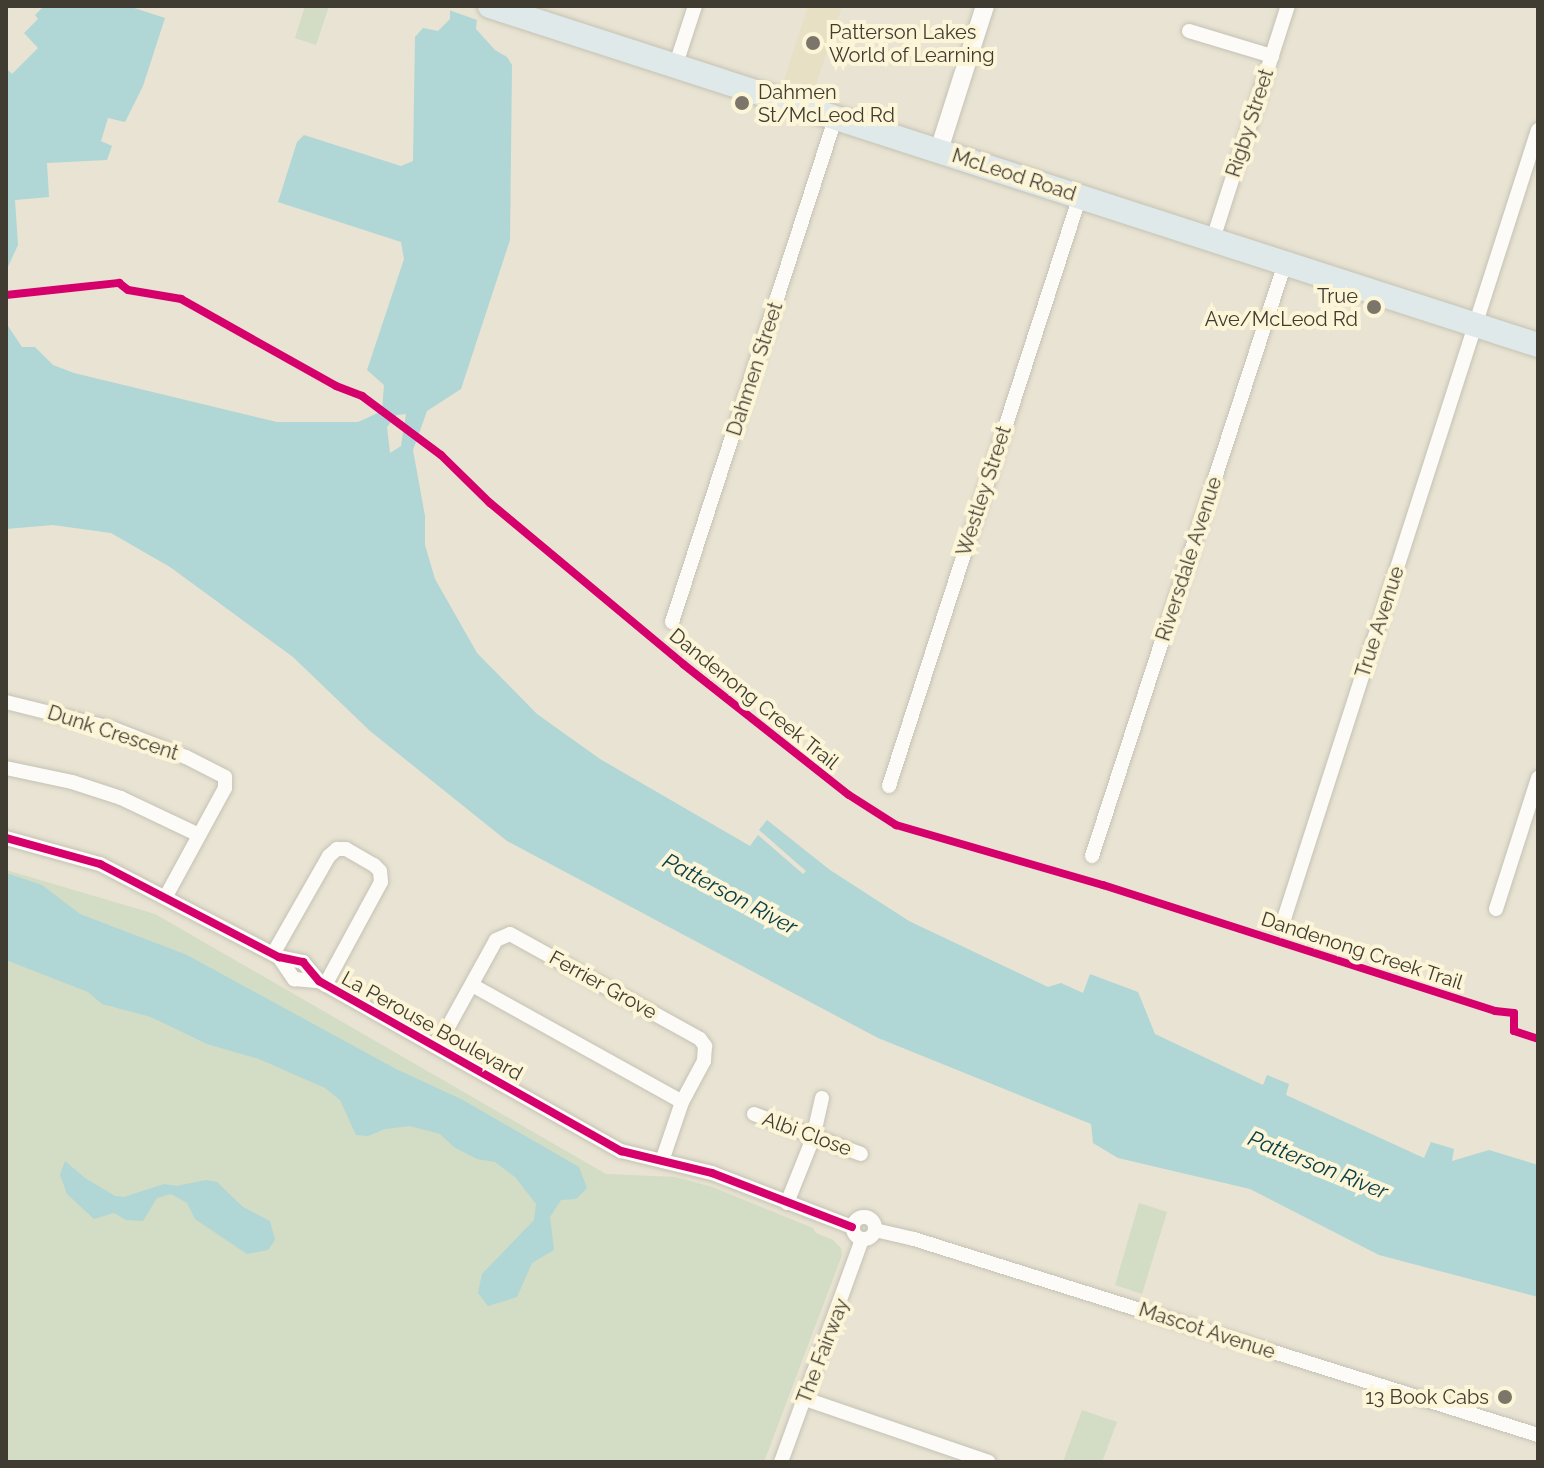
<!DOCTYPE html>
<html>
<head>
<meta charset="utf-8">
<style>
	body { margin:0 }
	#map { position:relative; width:1544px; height:1468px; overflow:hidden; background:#e8e3d2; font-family:Raleway,sans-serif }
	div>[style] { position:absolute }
	.built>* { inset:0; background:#e7e0c4 }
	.green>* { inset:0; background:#d3dcc5 }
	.water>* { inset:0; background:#b0d6d6 }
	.pier>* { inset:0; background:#e8e3d2 }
	.roads { filter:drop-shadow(0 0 2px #c5c2b5) drop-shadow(0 0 2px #c5c2b5) }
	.minor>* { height:14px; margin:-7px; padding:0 7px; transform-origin:7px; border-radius:7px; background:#fcfbf8 }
	.minor>.ring { margin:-7px; padding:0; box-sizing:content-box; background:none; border:14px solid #fcfbf8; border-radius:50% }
	.tertiary>* { height:18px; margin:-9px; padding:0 9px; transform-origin:9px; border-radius:9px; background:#fcfbf8 }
	.primary>* { height:24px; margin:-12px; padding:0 12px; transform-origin:12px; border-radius:12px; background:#e0e9e9 }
	.cycleway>* { height:8px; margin:-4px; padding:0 4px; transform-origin:4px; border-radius:4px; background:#d6006c }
	.dots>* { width:22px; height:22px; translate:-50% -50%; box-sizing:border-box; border:4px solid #fdf5d7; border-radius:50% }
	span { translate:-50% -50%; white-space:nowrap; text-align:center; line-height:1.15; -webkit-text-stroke:8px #fdf5d7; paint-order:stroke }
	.poi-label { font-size:20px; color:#403c31 }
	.left { translate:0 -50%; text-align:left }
	.right { translate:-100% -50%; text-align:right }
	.street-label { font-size:20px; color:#403c31 }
	.water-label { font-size:22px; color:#083e44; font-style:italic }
	.frame { position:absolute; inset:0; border:8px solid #403c31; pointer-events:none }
</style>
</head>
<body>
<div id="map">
	<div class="built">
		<div style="clip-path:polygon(808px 6px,842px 6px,814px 90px,784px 80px)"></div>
	</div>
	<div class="green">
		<div style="clip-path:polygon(305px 6px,329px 6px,316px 45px,295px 38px)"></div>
		<div style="clip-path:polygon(6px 870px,155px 914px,606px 1174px,675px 1177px,712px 1187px,813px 1228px,816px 1233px,833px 1240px,841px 1248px,842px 1255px,764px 1462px,6px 1462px)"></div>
		<div style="clip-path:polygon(1139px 1203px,1167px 1212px,1142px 1294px,1115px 1285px)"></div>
		<div style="clip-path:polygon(1082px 1410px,1117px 1422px,1102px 1462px,1063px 1462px)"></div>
	</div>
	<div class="water">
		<div style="clip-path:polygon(44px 6px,128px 6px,165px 18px,143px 86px,125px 122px,108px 118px,101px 141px,112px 146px,107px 160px,47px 163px,49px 197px,15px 200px,18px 245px,6px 271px,6px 68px,12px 74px,38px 48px,24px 33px,38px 19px,35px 15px)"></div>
		<div style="clip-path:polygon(evenodd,450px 6px,478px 6px,476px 29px,495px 50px,507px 57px,512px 65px,510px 240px,461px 389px,427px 411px,413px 450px,425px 516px,425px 545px,435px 579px,477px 653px,537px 714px,600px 759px,750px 846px,758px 835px,803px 874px,806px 871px,759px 830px,767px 820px,830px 870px,909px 921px,1048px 987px,1061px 983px,1083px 993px,1090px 974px,1138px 992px,1155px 1034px,1263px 1085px,1267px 1075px,1289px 1084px,1286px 1095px,1424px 1158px,1431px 1142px,1454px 1149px,1452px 1161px,1489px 1150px,1538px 1165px,1538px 1297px,1379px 1255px,1250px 1189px,1118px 1158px,1093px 1143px,1091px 1124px,878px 1038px,507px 841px,370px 731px,293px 657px,170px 567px,111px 533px,53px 525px,6px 529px,6px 323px,22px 347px,35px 347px,53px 365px,74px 373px,277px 422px,358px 422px,382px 411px,384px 385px,367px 370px,404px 259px,401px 242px,278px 202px,297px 142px,304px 135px,401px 166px,413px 161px,415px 37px,423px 28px,438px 31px,450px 19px,450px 6px,406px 414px,401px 446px,390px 453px,387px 427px,397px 415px,406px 414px)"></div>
		<div style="clip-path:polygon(6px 873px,42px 885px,80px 914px,187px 955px,396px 1069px,463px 1100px,579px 1167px,587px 1188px,576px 1199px,561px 1200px,550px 1217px,554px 1250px,532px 1263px,517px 1297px,488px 1306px,478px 1293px,482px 1274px,534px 1220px,536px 1204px,515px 1177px,495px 1162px,477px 1159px,455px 1148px,440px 1134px,410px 1126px,385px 1129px,368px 1136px,356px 1135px,340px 1100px,325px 1088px,259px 1059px,207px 1044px,151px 1017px,102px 1004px,88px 992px,6px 960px)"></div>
		<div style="clip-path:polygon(65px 1161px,85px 1178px,115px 1196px,124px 1197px,164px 1184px,177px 1186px,206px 1180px,217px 1182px,243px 1207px,270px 1221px,275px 1240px,268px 1250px,247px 1254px,195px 1219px,187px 1203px,171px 1194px,157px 1198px,143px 1221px,126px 1220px,114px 1213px,94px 1219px,67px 1194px,60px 1175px)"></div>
	</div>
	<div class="pier">
		<div style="clip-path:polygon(446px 6px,482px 6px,480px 21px,446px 9px)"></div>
	</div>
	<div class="roads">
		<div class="minor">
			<div style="left:1189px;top:31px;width:87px;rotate:16.8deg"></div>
			<div style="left:676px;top:64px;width:61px;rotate:-71.9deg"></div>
			<div style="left:1213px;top:239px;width:245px;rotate:-72.2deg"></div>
			<div style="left:672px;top:622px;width:532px;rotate:-72.04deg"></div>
			<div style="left:6px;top:702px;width:111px;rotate:14deg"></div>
			<div style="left:114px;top:729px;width:77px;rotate:21.3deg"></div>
			<div style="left:186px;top:757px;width:44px;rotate:27.1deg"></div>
			<div style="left:225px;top:777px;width:11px;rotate:90deg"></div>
			<div style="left:225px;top:788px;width:123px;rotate:118.6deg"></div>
			<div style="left:6px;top:768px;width:67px;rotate:12deg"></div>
			<div style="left:72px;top:782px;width:52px;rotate:18.1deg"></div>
			<div style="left:121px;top:798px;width:86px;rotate:25.4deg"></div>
			<div style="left:889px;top:786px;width:620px;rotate:-72.06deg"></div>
			<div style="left:6px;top:838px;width:98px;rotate:15.5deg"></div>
			<div style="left:100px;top:864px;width:202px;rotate:27.5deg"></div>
			<div style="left:279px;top:957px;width:25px;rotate:12deg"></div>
			<div style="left:303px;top:962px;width:25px;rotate:50deg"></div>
			<div style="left:319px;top:981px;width:347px;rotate:29.4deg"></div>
			<div style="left:621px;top:1151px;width:94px;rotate:13.6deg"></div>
			<div style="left:712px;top:1173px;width:150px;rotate:21.1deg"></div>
			<div style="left:1092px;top:856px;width:624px;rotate:-71.97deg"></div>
			<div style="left:1496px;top:909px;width:138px;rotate:-72.2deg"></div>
			<div style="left:1284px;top:919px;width:829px;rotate:-72.16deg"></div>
			<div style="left:273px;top:954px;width:113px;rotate:-60.3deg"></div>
			<div style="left:329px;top:856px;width:11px;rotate:-41deg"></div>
			<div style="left:337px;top:849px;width:9px"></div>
			<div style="left:346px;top:849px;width:32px;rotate:30deg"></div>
			<div style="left:374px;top:865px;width:8px;rotate:45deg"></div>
			<div style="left:380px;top:871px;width:11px;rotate:85deg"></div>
			<div style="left:381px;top:882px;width:117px;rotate:118.5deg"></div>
			<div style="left:279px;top:957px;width:27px;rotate:56deg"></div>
			<div style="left:294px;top:979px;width:25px;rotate:5deg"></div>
			<div style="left:472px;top:985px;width:240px;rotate:29.1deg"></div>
			<div style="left:437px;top:1047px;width:122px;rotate:-61.1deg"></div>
			<div style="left:496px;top:940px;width:15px;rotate:-23deg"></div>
			<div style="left:510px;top:934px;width:217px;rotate:28.9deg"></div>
			<div style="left:700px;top:1039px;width:9px;rotate:54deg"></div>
			<div style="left:705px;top:1046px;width:15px;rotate:94deg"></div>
			<div style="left:704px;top:1061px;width:47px;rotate:118.2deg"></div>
			<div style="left:682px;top:1102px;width:62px;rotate:108.7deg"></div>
			<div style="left:754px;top:1114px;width:114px;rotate:20.5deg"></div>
			<div style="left:787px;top:1203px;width:70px;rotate:-68.2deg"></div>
			<div style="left:813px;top:1138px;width:41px;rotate:-77.3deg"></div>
			<div class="ring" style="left:853px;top:1217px;width:8px;height:8px"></div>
			<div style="left:875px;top:1230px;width:40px;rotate:13deg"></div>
			<div style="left:914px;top:1239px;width:654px;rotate:17.44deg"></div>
			<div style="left:805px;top:1399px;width:194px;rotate:18.9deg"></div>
			<div style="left:781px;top:1462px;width:236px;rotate:-70deg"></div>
		</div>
		<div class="tertiary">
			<div style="left:939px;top:150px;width:151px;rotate:-72.3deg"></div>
		</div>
		<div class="primary">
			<div style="left:490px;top:6px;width:1101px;rotate:17.93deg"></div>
		</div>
	</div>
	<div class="cycleway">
		<div style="left:6px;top:295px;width:114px;rotate:-6.1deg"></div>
		<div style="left:119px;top:283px;width:11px;rotate:38deg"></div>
		<div style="left:128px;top:290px;width:54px;rotate:9.6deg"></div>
		<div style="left:181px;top:299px;width:178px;rotate:29.3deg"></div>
		<div style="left:336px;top:386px;width:28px;rotate:21deg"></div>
		<div style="left:362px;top:396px;width:99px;rotate:36.8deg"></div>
		<div style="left:441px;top:455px;width:69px;rotate:44.4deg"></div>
		<div style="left:490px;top:503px;width:251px;rotate:39.8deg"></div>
		<div style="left:683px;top:664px;width:211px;rotate:38.3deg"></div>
		<div style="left:849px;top:795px;width:56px;rotate:32.6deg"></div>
		<div style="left:896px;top:825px;width:216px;rotate:16.2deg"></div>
		<div style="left:1103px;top:885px;width:412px;rotate:17.8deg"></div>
		<div style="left:1495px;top:1011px;width:19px;rotate:6deg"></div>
		<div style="left:1514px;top:1013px;width:18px;rotate:90deg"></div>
		<div style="left:1514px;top:1031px;width:25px;rotate:18deg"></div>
		<div style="left:6px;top:838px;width:98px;rotate:15.5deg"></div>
		<div style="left:100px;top:864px;width:202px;rotate:27.5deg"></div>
		<div style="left:279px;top:957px;width:25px;rotate:12deg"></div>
		<div style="left:303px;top:962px;width:25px;rotate:50deg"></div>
		<div style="left:319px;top:981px;width:347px;rotate:29.4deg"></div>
		<div style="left:621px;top:1151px;width:94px;rotate:13.6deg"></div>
		<div style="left:712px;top:1173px;width:150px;rotate:21.1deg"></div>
	</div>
	<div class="dots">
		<div style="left:813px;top:43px;background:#7b7669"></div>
		<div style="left:742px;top:103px;background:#7b7669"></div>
		<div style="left:1374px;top:307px;background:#7b7669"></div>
		<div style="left:1505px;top:1397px;background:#7b7669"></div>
	</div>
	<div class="poi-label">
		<span class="left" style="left:829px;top:44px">Patterson Lakes<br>World of Learning</span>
		<span class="left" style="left:758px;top:104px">Dahmen<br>St/McLeod Rd</span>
		<span class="right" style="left:1358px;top:308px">True<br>Ave/McLeod Rd</span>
		<span class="right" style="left:1489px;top:1397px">13 Book Cabs</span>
	</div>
	<div class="street-label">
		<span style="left:1250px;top:123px;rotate:-72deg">Rigby Street</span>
		<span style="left:1014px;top:175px;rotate:18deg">McLeod Road</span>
		<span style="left:755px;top:369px;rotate:-72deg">Dahmen Street</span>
		<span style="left:984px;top:491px;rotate:-72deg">Westley Street</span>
		<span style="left:1189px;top:559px;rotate:-72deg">Riversdale Avenue</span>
		<span style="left:1380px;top:622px;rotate:-72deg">True Avenue</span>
		<span style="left:754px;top:699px;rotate:39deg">Dandenong Creek Trail</span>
		<span style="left:113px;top:733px;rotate:18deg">Dunk Crescent</span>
		<span style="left:1362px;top:951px;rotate:18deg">Dandenong Creek Trail</span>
		<span style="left:603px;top:985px;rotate:29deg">Ferrier Grove</span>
		<span style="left:432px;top:1026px;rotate:29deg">La Perouse Boulevard</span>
		<span style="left:807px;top:1134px;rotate:20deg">Albi Close</span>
		<span style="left:1207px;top:1331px;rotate:18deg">Mascot Avenue</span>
		<span style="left:823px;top:1351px;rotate:-69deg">The Fairway</span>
	</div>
	<div class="water-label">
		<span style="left:730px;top:894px;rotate:28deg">Patterson River</span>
		<span style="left:1318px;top:1165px;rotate:22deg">Patterson River</span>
	</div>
	<div class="frame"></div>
</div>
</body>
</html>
